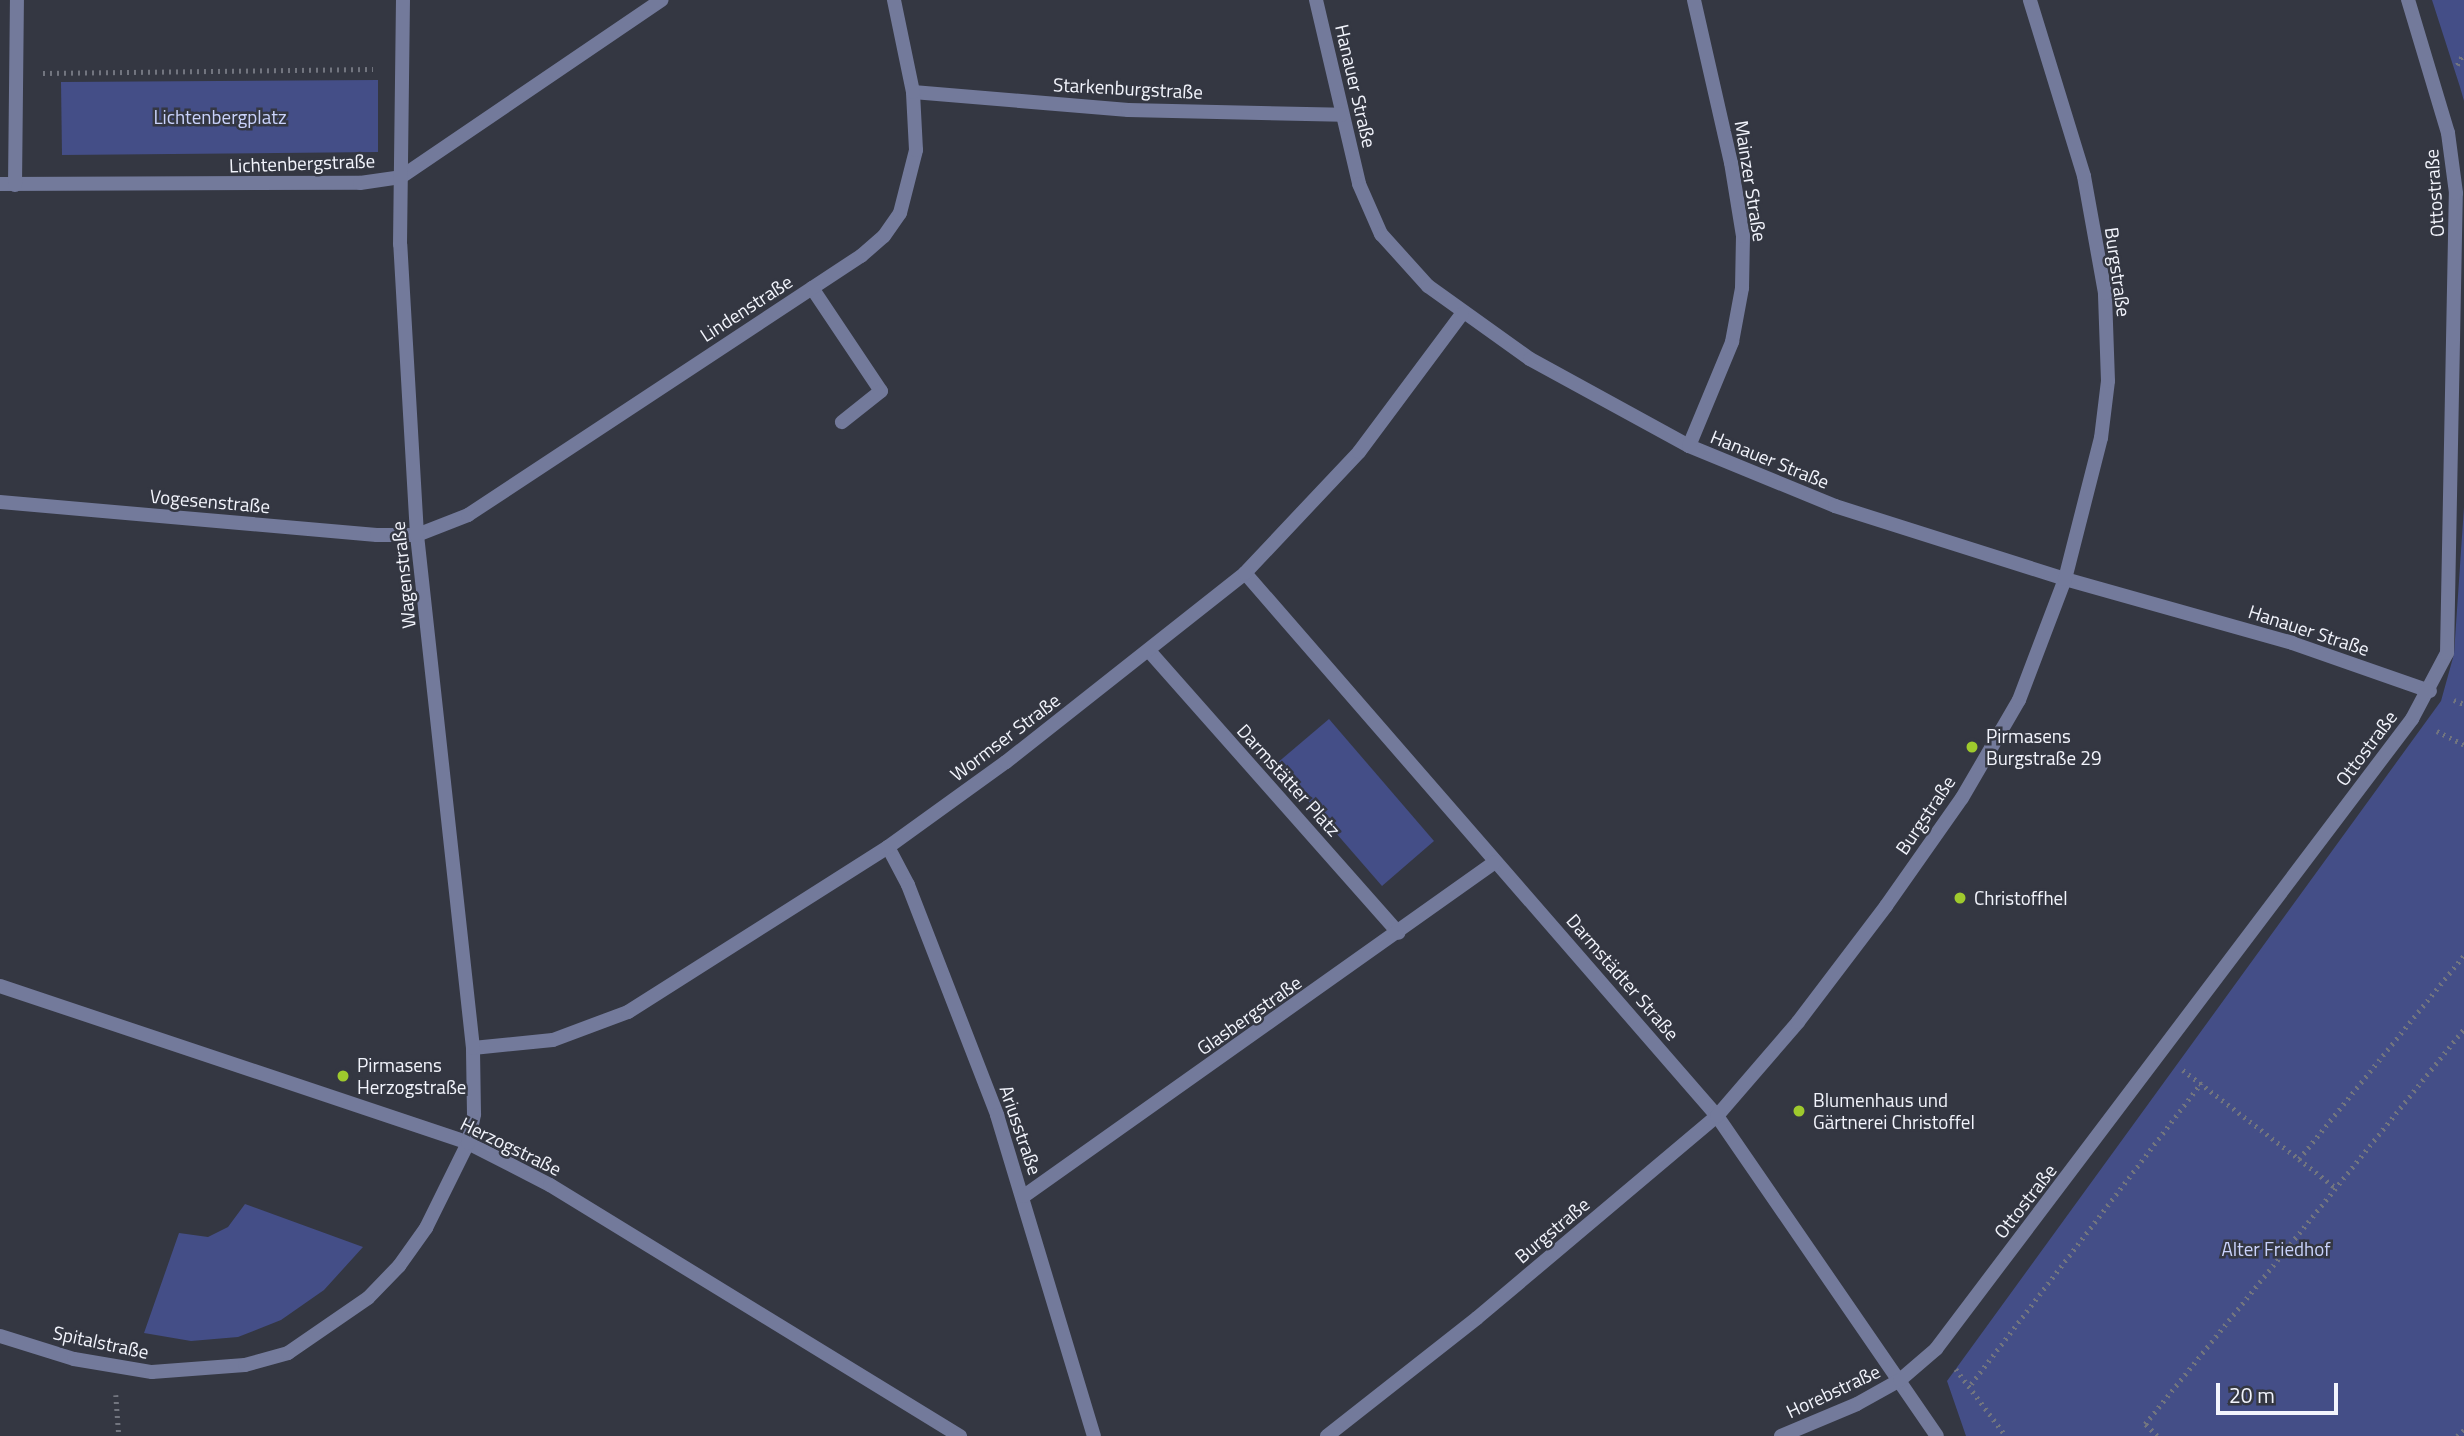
<!DOCTYPE html>
<html>
<head>
<meta charset="utf-8">
<style>
	body { margin:0 }
	#map { position:relative; width:2464px; height:1436px; overflow:hidden; background:#343742; font-family:"Titillium Web",sans-serif }
	div>[style] { position:absolute }
	.green>* { inset:0; background:#444e87 }
	.path>* { height:4.5px; margin-top:-2.25px; transform-origin:0; background:repeating-linear-gradient(90deg,#72757f 0 2px,transparent 0 7px) }
	.lane>* { height:14px; margin:-7px; padding:0 7px; transform-origin:7px; border-radius:7px; background:#737a9b }
	.street>* { height:14px; margin:-7px; padding:0 7px; transform-origin:7px; border-radius:7px; background:#737a9b }
	.dots>* { width:19px; height:19px; translate:-50% -50%; box-sizing:border-box; border:4px solid #343742; border-radius:50% }
	span { translate:-50% -50%; white-space:nowrap; text-align:center; line-height:1.15; -webkit-text-stroke:5px #343742; paint-order:stroke }
	.street-label { font-size:19px; color:#f2f4fc }
	.park-label { font-size:19px; color:#cad3fc }
	.poi-label { font-size:19px; color:#f2f4fc }
	.left { translate:0 -50%; text-align:left }
	.scale { position:absolute; left:2216px; top:1383px; width:122px; height:32px; box-sizing:border-box; border:4px solid #f2f4fc; border-top:0; padding-left:9px; font-size:21px; line-height:24px; white-space:nowrap; color:#f2f4fc; -webkit-text-stroke:5px #343742; paint-order:stroke }
</style>
</head>
<body>
<div id="map">
	<div class="green">
		<div style="clip-path:polygon(2432px 0,2464px 0,2464px 101px,2460px 87px)"></div>
		<div style="clip-path:polygon(378px 80px,378px 152px,62px 155px,61px 82px)"></div>
		<div style="clip-path:polygon(2464px 507px,2464px 1436px,1966px 1436px,1947px 1381px,2441px 701px,2454px 654px)"></div>
		<div style="clip-path:polygon(1329px 719px,1434px 841px,1382px 886px,1276px 764px)"></div>
		<div style="clip-path:polygon(245px 1204px,363px 1247px,324px 1290px,281px 1320px,238px 1337px,191px 1341px,144px 1333px,179px 1233px,208px 1237px,228px 1227px)"></div>
	</div>
	<div class="path">
		<div style="left:2457px;top:65px;width:14px;rotate:-60deg"></div>
		<div style="left:43px;top:73px;width:330px;rotate:-0.7deg"></div>
		<div style="left:2454px;top:700px;width:11px;rotate:22deg"></div>
		<div style="left:2437px;top:731px;width:30px;rotate:27deg"></div>
		<div style="left:2183px;top:1070px;width:146px;rotate:37.5deg"></div>
		<div style="left:2299px;top:1159px;width:262px;rotate:-51deg"></div>
		<div style="left:2299px;top:1159px;width:47px;rotate:38.1deg"></div>
		<div style="left:1956px;top:1369px;width:84px;rotate:53.3deg"></div>
		<div style="left:1971px;top:1384px;width:379px;rotate:-52.6deg"></div>
		<div style="left:116px;top:1395px;width:41px;rotate:85.8deg"></div>
		<div style="left:2157px;top:1436px;width:17px;rotate:-135deg"></div>
		<div style="left:2145px;top:1424px;width:508px;rotate:-51.08deg"></div>
		<div style="left:2457px;top:1436px;width:9px;rotate:-41deg"></div>
	</div>
	<div class="lane">
		<div style="left:812px;top:288px;width:124px;rotate:56.2deg"></div>
		<div style="left:881px;top:391px;width:50px;rotate:141.5deg"></div>
	</div>
	<div class="street">
		<div style="left:1316px;top:0;width:189px;rotate:76.8deg"></div>
		<div style="left:1359px;top:184px;width:55px;rotate:66.3deg"></div>
		<div style="left:1381px;top:234px;width:70px;rotate:47.9deg"></div>
		<div style="left:1428px;top:286px;width:125px;rotate:35.6deg"></div>
		<div style="left:1530px;top:359px;width:181px;rotate:28.7deg"></div>
		<div style="left:1689px;top:446px;width:158px;rotate:22.3deg"></div>
		<div style="left:1835px;top:506px;width:241px;rotate:17.6deg"></div>
		<div style="left:2065px;top:579px;width:236px;rotate:15.7deg"></div>
		<div style="left:2292px;top:643px;width:146px;rotate:19.2deg"></div>
		<div style="left:913px;top:92px;width:216px;rotate:4.8deg"></div>
		<div style="left:1128px;top:110px;width:214px;rotate:1.3deg"></div>
		<div style="left:0;top:184px;width:360px;rotate:-0.2deg"></div>
		<div style="left:360px;top:183px;width:41px;rotate:-8.3deg"></div>
		<div style="left:401px;top:177px;width:315px;rotate:-34.2deg"></div>
		<div style="left:15px;top:185px;width:185px;rotate:-89.4deg"></div>
		<div style="left:1689px;top:446px;width:113px;rotate:-67.5deg"></div>
		<div style="left:1732px;top:342px;width:55px;rotate:-79.5deg"></div>
		<div style="left:1742px;top:288px;width:52px;rotate:-88.9deg"></div>
		<div style="left:1743px;top:236px;width:74px;rotate:-99.3deg"></div>
		<div style="left:1731px;top:163px;width:167px;rotate:-102.8deg"></div>
		<div style="left:0;top:502px;width:378px;rotate:5deg"></div>
		<div style="left:377px;top:535px;width:40px"></div>
		<div style="left:417px;top:535px;width:55px;rotate:-21.4deg"></div>
		<div style="left:468px;top:515px;width:471px;rotate:-33.4deg"></div>
		<div style="left:861px;top:256px;width:30px;rotate:-41deg"></div>
		<div style="left:884px;top:236px;width:28px;rotate:-55deg"></div>
		<div style="left:900px;top:213px;width:65px;rotate:-75.7deg"></div>
		<div style="left:916px;top:150px;width:58px;rotate:-93deg"></div>
		<div style="left:913px;top:92px;width:94px;rotate:-101.7deg"></div>
		<div style="left:1245px;top:573px;width:719px;rotate:49deg"></div>
		<div style="left:1717px;top:1116px;width:388px;rotate:55.5deg"></div>
		<div style="left:1150px;top:652px;width:375px;rotate:48.5deg"></div>
		<div style="left:888px;top:847px;width:43px;rotate:62.2deg"></div>
		<div style="left:908px;top:885px;width:247px;rotate:68.8deg"></div>
		<div style="left:997px;top:1115px;width:335px;rotate:73.2deg"></div>
		<div style="left:0;top:986px;width:494px;rotate:18.5deg"></div>
		<div style="left:468px;top:1143px;width:92px;rotate:27.1deg"></div>
		<div style="left:550px;top:1185px;width:481px;rotate:31.5deg"></div>
		<div style="left:473px;top:1048px;width:80px;rotate:-5.7deg"></div>
		<div style="left:553px;top:1040px;width:80px;rotate:-20.5deg"></div>
		<div style="left:628px;top:1012px;width:308px;rotate:-32.4deg"></div>
		<div style="left:888px;top:847px;width:145px;rotate:-35.8deg"></div>
		<div style="left:1006px;top:762px;width:305px;rotate:-38.3deg"></div>
		<div style="left:1245px;top:573px;width:166px;rotate:-46.7deg"></div>
		<div style="left:1359px;top:452px;width:172px;rotate:-53.3deg"></div>
		<div style="left:1024px;top:1196px;width:577px;rotate:-35.34deg"></div>
		<div style="left:0;top:1336px;width:77px;rotate:17.3deg"></div>
		<div style="left:74px;top:1359px;width:79px;rotate:9.5deg"></div>
		<div style="left:152px;top:1372px;width:93px;rotate:-4.3deg"></div>
		<div style="left:245px;top:1365px;width:45px;rotate:-15.6deg"></div>
		<div style="left:288px;top:1353px;width:97px;rotate:-34.5deg"></div>
		<div style="left:368px;top:1298px;width:45px;rotate:-45.9deg"></div>
		<div style="left:399px;top:1266px;width:47px;rotate:-54.6deg"></div>
		<div style="left:426px;top:1228px;width:95px;rotate:-63.7deg"></div>
		<div style="left:468px;top:1143px;width:30px;rotate:-78deg"></div>
		<div style="left:474px;top:1114px;width:66px;rotate:-90.9deg"></div>
		<div style="left:473px;top:1048px;width:516px;rotate:-96.23deg"></div>
		<div style="left:417px;top:535px;width:291px;rotate:-93.3deg"></div>
		<div style="left:400px;top:244px;width:244px;rotate:-89.3deg"></div>
		<div style="left:1327px;top:1436px;width:191px;rotate:-38.2deg"></div>
		<div style="left:1477px;top:1318px;width:314px;rotate:-40.1deg"></div>
		<div style="left:1717px;top:1116px;width:124px;rotate:-49.2deg"></div>
		<div style="left:1798px;top:1022px;width:146px;rotate:-52.8deg"></div>
		<div style="left:1886px;top:906px;width:132px;rotate:-54.9deg"></div>
		<div style="left:1962px;top:798px;width:113px;rotate:-59.8deg"></div>
		<div style="left:2019px;top:700px;width:129px;rotate:-69.2deg"></div>
		<div style="left:2065px;top:579px;width:146px;rotate:-75.7deg"></div>
		<div style="left:2101px;top:438px;width:57px;rotate:-83deg"></div>
		<div style="left:2108px;top:381px;width:88px;rotate:-92deg"></div>
		<div style="left:2105px;top:293px;width:119px;rotate:-100.2deg"></div>
		<div style="left:2084px;top:176px;width:184px;rotate:-107.1deg"></div>
		<div style="left:1781px;top:1436px;width:82px;rotate:-22.8deg"></div>
		<div style="left:1857px;top:1404px;width:49px;rotate:-29.2deg"></div>
		<div style="left:1900px;top:1380px;width:48px;rotate:-40.7deg"></div>
		<div style="left:1936px;top:1349px;width:790px;rotate:-52.93deg"></div>
		<div style="left:2412px;top:719px;width:75px;rotate:-62.1deg"></div>
		<div style="left:2447px;top:653px;width:460px;rotate:-88.9deg"></div>
		<div style="left:2456px;top:193px;width:61px;rotate:-97.6deg"></div>
		<div style="left:2448px;top:133px;width:139px;rotate:-106.7deg"></div>
	</div>
	<div class="dots">
		<div style="left:1972px;top:747px;background:#9fca2d"></div>
		<div style="left:1960px;top:898px;background:#9fca2d"></div>
		<div style="left:343px;top:1076px;background:#9fca2d"></div>
		<div style="left:1799px;top:1111px;background:#9fca2d"></div>
	</div>
	<div class="street-label">
		<span style="left:1356px;top:86px;rotate:77deg">Hanauer Straße</span>
		<span style="left:1128px;top:88px;rotate:3deg">Starkenburgstraße</span>
		<span style="left:302px;top:163px;rotate:-2deg">Lichtenbergstraße</span>
		<span style="left:1751px;top:181px;rotate:81deg">Mainzer Straße</span>
		<span style="left:2434px;top:193px;rotate:-94deg">Ottostraße</span>
		<span style="left:2118px;top:272px;rotate:82deg">Burgstraße</span>
		<span style="left:746px;top:308px;rotate:-33deg">Lindenstraße</span>
		<span style="left:1770px;top:459px;rotate:22deg">Hanauer Straße</span>
		<span style="left:210px;top:501px;rotate:5deg">Vogesenstraße</span>
		<span style="left:403px;top:575px;rotate:-96deg">Wagenstraße</span>
		<span style="left:2309px;top:630px;rotate:18deg">Hanauer Straße</span>
		<span style="left:1005px;top:737px;rotate:-37deg">Wormser Straße</span>
		<span style="left:2366px;top:748px;rotate:-53deg">Ottostraße</span>
		<span style="left:1289px;top:780px;rotate:48deg">Darmstätter Platz</span>
		<span style="left:1925px;top:815px;rotate:-56deg">Burgstraße</span>
		<span style="left:1623px;top:977px;rotate:49deg">Darmstädter Straße</span>
		<span style="left:1249px;top:1015px;rotate:-35deg">Glasbergstraße</span>
		<span style="left:1021px;top:1130px;rotate:71deg">Ariusstraße</span>
		<span style="left:511px;top:1146px;rotate:26deg">Herzogstraße</span>
		<span style="left:2025px;top:1201px;rotate:-52deg">Ottostraße</span>
		<span style="left:1552px;top:1230px;rotate:-40deg">Burgstraße</span>
		<span style="left:101px;top:1342px;rotate:12deg">Spitalstraße</span>
		<span style="left:1833px;top:1391px;rotate:-25deg">Horebstraße</span>
	</div>
	<div class="park-label">
		<span style="left:220px;top:117px">Lichtenbergplatz</span>
		<span style="left:2276px;top:1249px">Alter Friedhof</span>
	</div>
	<div class="poi-label">
		<span class="left" style="left:1986px;top:747px">Pirmasens<br>Burgstraße 29</span>
		<span class="left" style="left:1974px;top:898px">Christoffhel</span>
		<span class="left" style="left:357px;top:1076px">Pirmasens<br>Herzogstraße</span>
		<span class="left" style="left:1813px;top:1111px">Blumenhaus und<br>Gärtnerei Christoffel</span>
	</div>
	<div class="scale">20 m</div>
</div>
</body>
</html>
